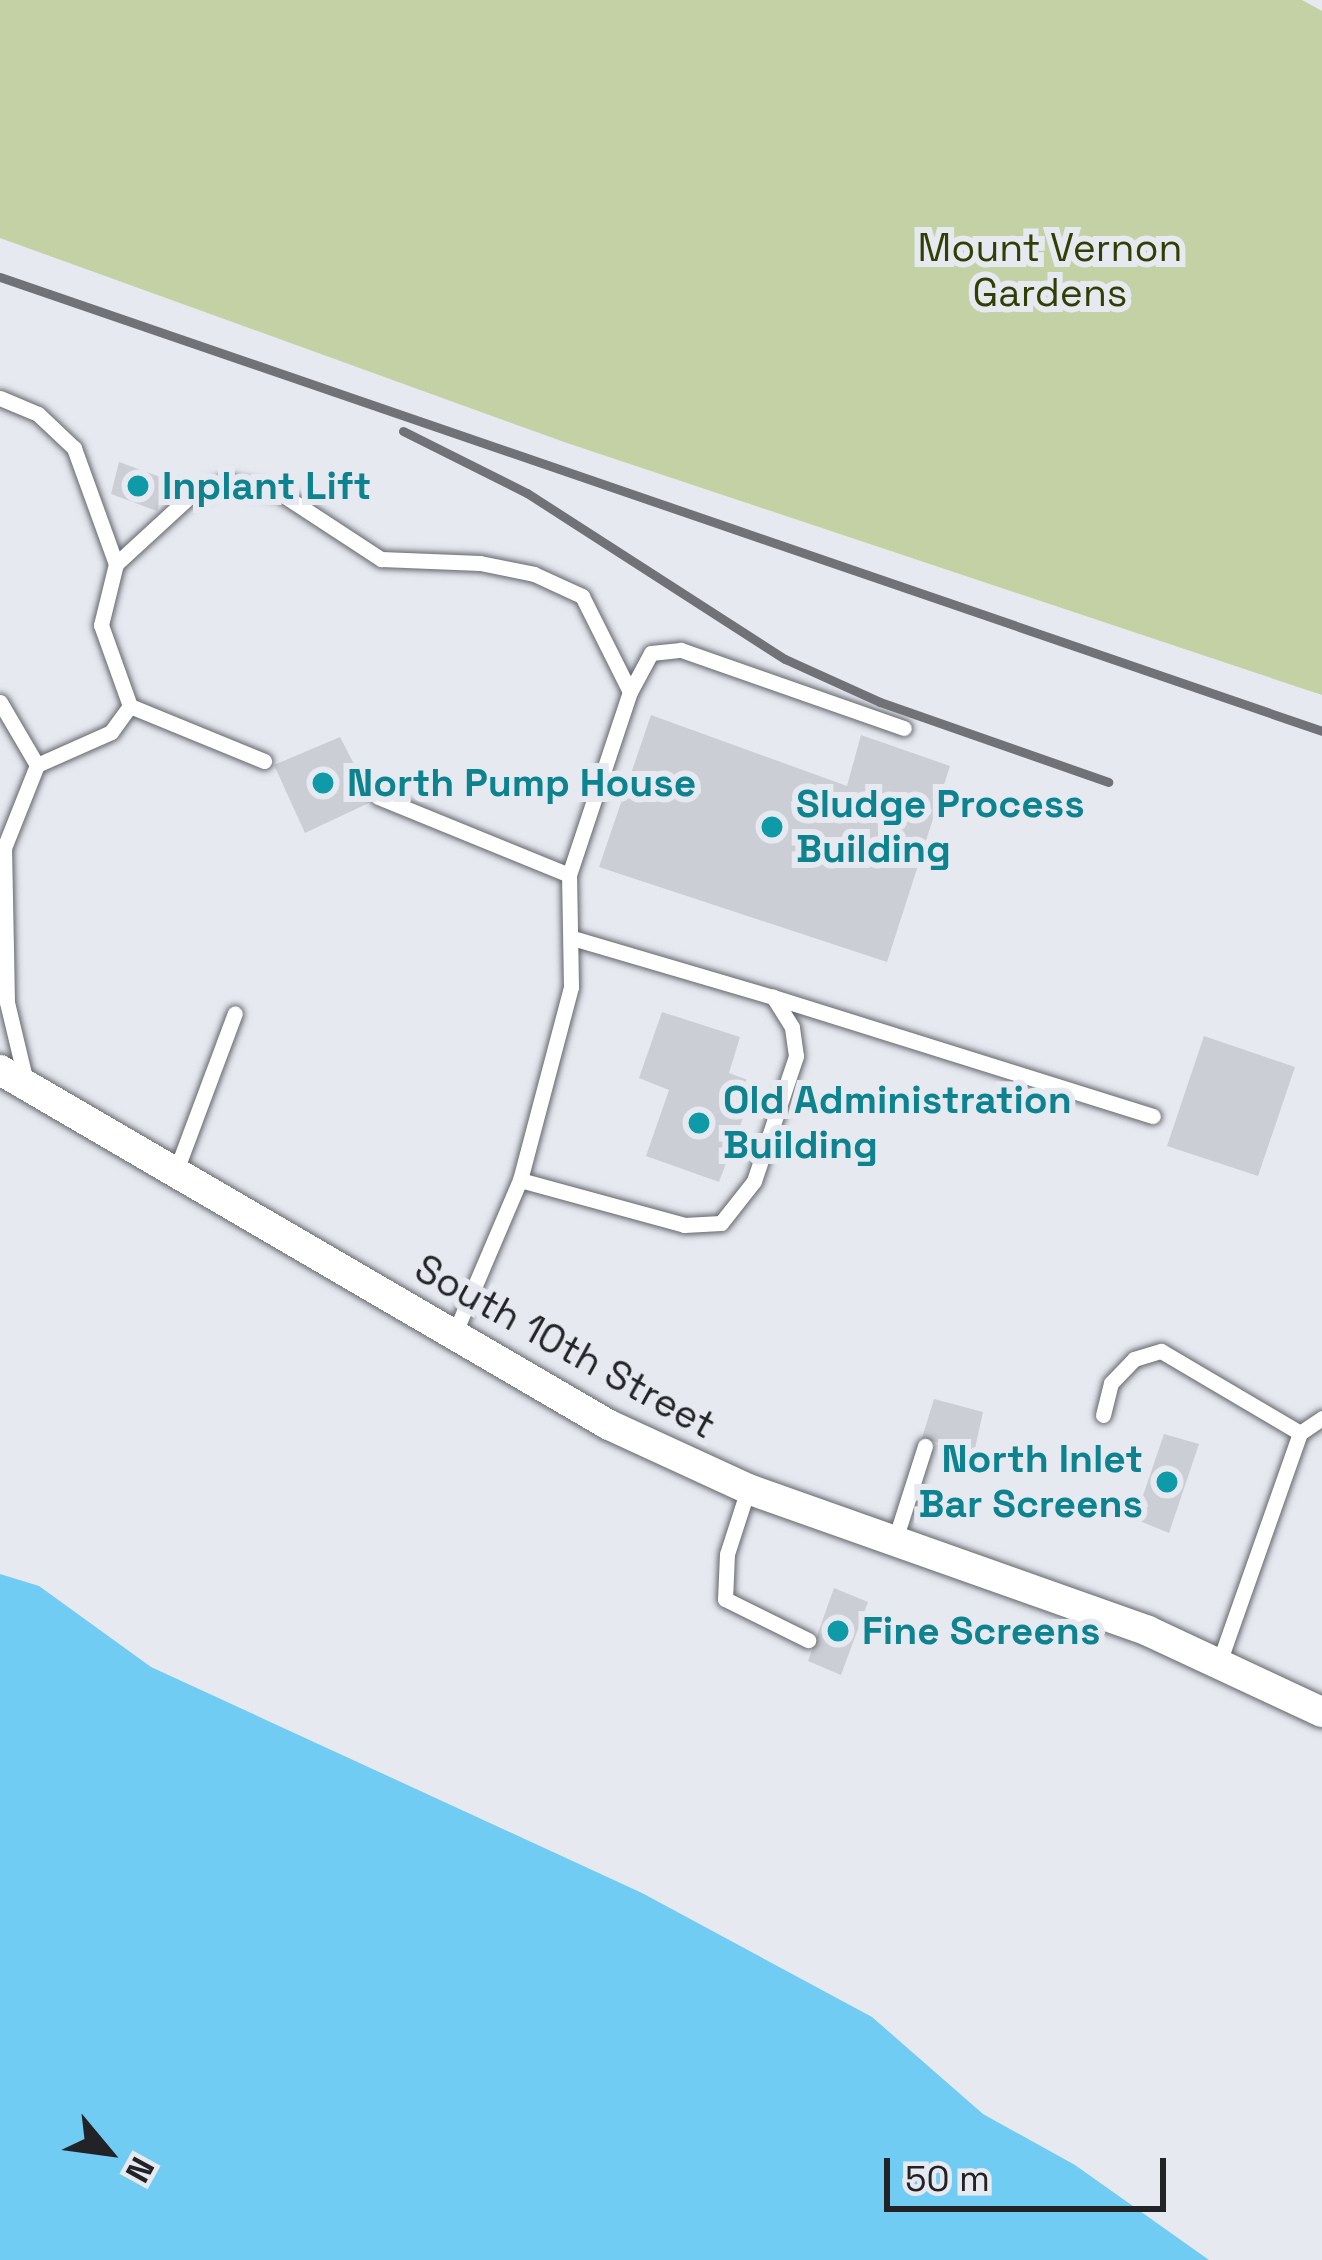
<!DOCTYPE html>
<html>
<head>
<meta charset="utf-8">
<style>
	body { margin:0 }
	#map { position:relative; width:1322px; height:2260px; overflow:hidden; background:#e6e9f0; font-family:"Space Grotesk",sans-serif }
	div>[style] { position:absolute }
	.green>* { inset:0; background:#c3d1a4 }
	.water>* { inset:0; background:#70ccf2 }
	.building>* { inset:0; background:#ccced5 }
	.roads { filter:drop-shadow(0 0 3px #64666c) drop-shadow(0 0 3px #64666c) }
	.lane>* { height:15px; margin:-7.5px; padding:0 7.5px; transform-origin:7.5px; border-radius:7.5px; background:#fff }
	.street>* { height:30px; margin:-15px; padding:0 15px; transform-origin:15px; border-radius:15px; background:#fff }
	.rail>* { height:9px; margin:-4.5px; padding:0 4.5px; transform-origin:4.5px; border-radius:4.5px; background:#707277 }
	.dots>* { width:33px; height:33px; translate:-50% -50%; box-sizing:border-box; border:6px solid #e6e9f0; border-radius:50% }
	span { translate:-50% -50%; white-space:nowrap; text-align:center; line-height:1.15; -webkit-text-stroke:12px #e6e9f0; paint-order:stroke }
	.park-label { font-size:39px; color:#323f04 }
	.culture-label { font-size:39px; color:#0d838f; font-weight:700 }
	.left { translate:0 -50%; text-align:left }
	.right { translate:-100% -50%; text-align:right }
	.street-label { font-size:39px; color:#222326 }
	.north { position:absolute; left:48px; top:2092px; width:120px; height:120px; -webkit-text-stroke:9px #e6e9f0; paint-order:stroke; rotate:119deg; font-size:33px; font-weight:700; line-height:48px; text-align:center; color:#222326 }
	.north::after { content:''; display:block; margin:auto; width:42px; height:54px; background:#222326; clip-path:polygon(50% 0,100% 100%,50% 72%,0 100%) }
	.scale { position:absolute; left:884px; top:2158px; width:282px; height:54px; box-sizing:border-box; border:6px solid #222326; border-top:0; padding-left:15px; font-size:36px; line-height:42px; white-space:nowrap; color:#222326; -webkit-text-stroke:9px #e6e9f0; paint-order:stroke }
</style>
</head>
<body>
<div id="map">
	<div class="green">
		<div style="clip-path:polygon(0 0,1302px 0,1322px 11px,1322px 695px,567px 443px,0 238px)"></div>
	</div>
	<div class="water">
		<div style="clip-path:polygon(0 1574px,39px 1586px,151px 1667px,642px 1893px,872px 2017px,983px 2114px,1075px 2165px,1209px 2260px,0 2260px)"></div>
	</div>
	<div class="building">
		<div style="clip-path:polygon(119px 462px,166px 479px,157px 511px,111px 494px)"></div>
		<div style="clip-path:polygon(651px 715px,847px 786px,861px 735px,950px 766px,887px 962px,599px 867px)"></div>
		<div style="clip-path:polygon(340px 737px,373px 801px,305px 833px,274px 765px)"></div>
		<div style="clip-path:polygon(662px 1012px,740px 1037px,729px 1073px,756px 1083px,719px 1182px,646px 1156px,669px 1090px,639px 1078px)"></div>
		<div style="clip-path:polygon(1204px 1036px,1295px 1067px,1258px 1176px,1167px 1146px)"></div>
		<div style="clip-path:polygon(934px 1399px,983px 1412px,974px 1453px,922px 1438px)"></div>
		<div style="clip-path:polygon(1164px 1434px,1199px 1444px,1169px 1533px,1135px 1519px)"></div>
		<div style="clip-path:polygon(834px 1588px,868px 1602px,841px 1675px,808px 1661px)"></div>
	</div>
	<div class="roads">
		<div class="lane">
			<div style="left:0;top:398px;width:41px;rotate:22.8deg"></div>
			<div style="left:38px;top:414px;width:50px;rotate:43.4deg"></div>
			<div style="left:74px;top:448px;width:123px;rotate:70.1deg"></div>
			<div style="left:0;top:702px;width:73px;rotate:59.6deg"></div>
			<div style="left:130px;top:706px;width:145px;rotate:22.3deg"></div>
			<div style="left:378px;top:797px;width:206px;rotate:22.2deg"></div>
			<div style="left:773px;top:997px;width:398px;rotate:17.4deg"></div>
			<div style="left:26px;top:1082px;width:82px;rotate:-103.4deg"></div>
			<div style="left:7px;top:1002px;width:154px;rotate:-91.1deg"></div>
			<div style="left:4px;top:848px;width:89px;rotate:-68.3deg"></div>
			<div style="left:37px;top:765px;width:81px;rotate:-24deg"></div>
			<div style="left:111px;top:732px;width:32px;rotate:-54deg"></div>
			<div style="left:130px;top:706px;width:86px;rotate:-109.7deg"></div>
			<div style="left:101px;top:625px;width:63px;rotate:-76.2deg"></div>
			<div style="left:116px;top:564px;width:102px;rotate:-42.6deg"></div>
			<div style="left:191px;top:495px;width:37px;rotate:-20deg"></div>
			<div style="left:226px;top:482px;width:55px;rotate:11.5deg"></div>
			<div style="left:280px;top:493px;width:121px;rotate:33.2deg"></div>
			<div style="left:381px;top:559px;width:99px;rotate:2.3deg"></div>
			<div style="left:480px;top:563px;width:55px;rotate:11.5deg"></div>
			<div style="left:534px;top:574px;width:53px;rotate:24.6deg"></div>
			<div style="left:582px;top:596px;width:107px;rotate:63.4deg"></div>
			<div style="left:177px;top:1168px;width:165px;rotate:-69.5deg"></div>
			<div style="left:520px;top:1180px;width:170px;rotate:15.3deg"></div>
			<div style="left:684px;top:1225px;width:37px;rotate:-3deg"></div>
			<div style="left:721px;top:1223px;width:53px;rotate:-51.8deg"></div>
			<div style="left:754px;top:1181px;width:132px;rotate:-71.4deg"></div>
			<div style="left:796px;top:1056px;width:29px;rotate:-98deg"></div>
			<div style="left:792px;top:1027px;width:36px;rotate:-122deg"></div>
			<div style="left:773px;top:997px;width:205px;rotate:-163.6deg"></div>
			<div style="left:453px;top:1337px;width:171px;rotate:-66.9deg"></div>
			<div style="left:520px;top:1180px;width:200px;rotate:-75.2deg"></div>
			<div style="left:571px;top:987px;width:112px;rotate:-91deg"></div>
			<div style="left:569px;top:875px;width:193px;rotate:-71.6deg"></div>
			<div style="left:630px;top:692px;width:44px;rotate:-61.7deg"></div>
			<div style="left:651px;top:653px;width:30px;rotate:-6deg"></div>
			<div style="left:681px;top:650px;width:236px;rotate:19.3deg"></div>
			<div style="left:1103px;top:1415px;width:33px;rotate:-76deg"></div>
			<div style="left:1111px;top:1383px;width:33px;rotate:-46deg"></div>
			<div style="left:1134px;top:1359px;width:28px;rotate:-17deg"></div>
			<div style="left:1161px;top:1351px;width:161px;rotate:30.5deg"></div>
			<div style="left:748px;top:1489px;width:68px;rotate:107.9deg"></div>
			<div style="left:727px;top:1554px;width:45px;rotate:92.5deg"></div>
			<div style="left:725px;top:1599px;width:93px;rotate:26.3deg"></div>
			<div style="left:894px;top:1543px;width:102px;rotate:-72.3deg"></div>
			<div style="left:1220px;top:1660px;width:241px;rotate:-70.6deg"></div>
			<div style="left:1300px;top:1433px;width:27px;rotate:-34deg"></div>
		</div>
		<div class="street">
			<div style="left:0;top:1070px;width:705px;rotate:30.24deg"></div>
			<div style="left:609px;top:1425px;width:153px;rotate:24.7deg"></div>
			<div style="left:748px;top:1489px;width:424px;rotate:19.5deg"></div>
			<div style="left:1148px;top:1631px;width:192px;rotate:25deg"></div>
		</div>
	</div>
	<div class="rail">
		<div style="left:0;top:277px;width:1398px;rotate:18.95deg"></div>
		<div style="left:403px;top:431px;width:139px;rotate:26.6deg"></div>
		<div style="left:527px;top:493px;width:307px;rotate:32.8deg"></div>
		<div style="left:785px;top:659px;width:104px;rotate:24.4deg"></div>
		<div style="left:880px;top:702px;width:242px;rotate:19.3deg"></div>
	</div>
	<div class="dots">
		<div style="left:138px;top:486px;background:#0f9aa8"></div>
		<div style="left:323px;top:783px;background:#0f9aa8"></div>
		<div style="left:772px;top:827px;background:#0f9aa8"></div>
		<div style="left:699px;top:1123px;background:#0f9aa8"></div>
		<div style="left:1167px;top:1482px;background:#0f9aa8"></div>
		<div style="left:838px;top:1631px;background:#0f9aa8"></div>
	</div>
	<div class="park-label">
		<span style="left:1050px;top:271px">Mount Vernon<br>Gardens</span>
	</div>
	<div class="culture-label">
		<span class="left" style="left:162px;top:486px">Inplant Lift</span>
		<span class="left" style="left:347px;top:783px">North Pump House</span>
		<span class="left" style="left:796px;top:827px">Sludge Process<br>Building</span>
		<span class="left" style="left:723px;top:1123px">Old Administration<br>Building</span>
		<span class="right" style="left:1143px;top:1482px">North Inlet<br>Bar Screens</span>
		<span class="left" style="left:862px;top:1631px">Fine Screens</span>
	</div>
	<div class="street-label">
		<span style="left:565px;top:1347px;rotate:29deg">South 10th Street</span>
	</div>
	<div class="north">N</div>
	<div class="scale">50 m</div>
</div>
</body>
</html>
